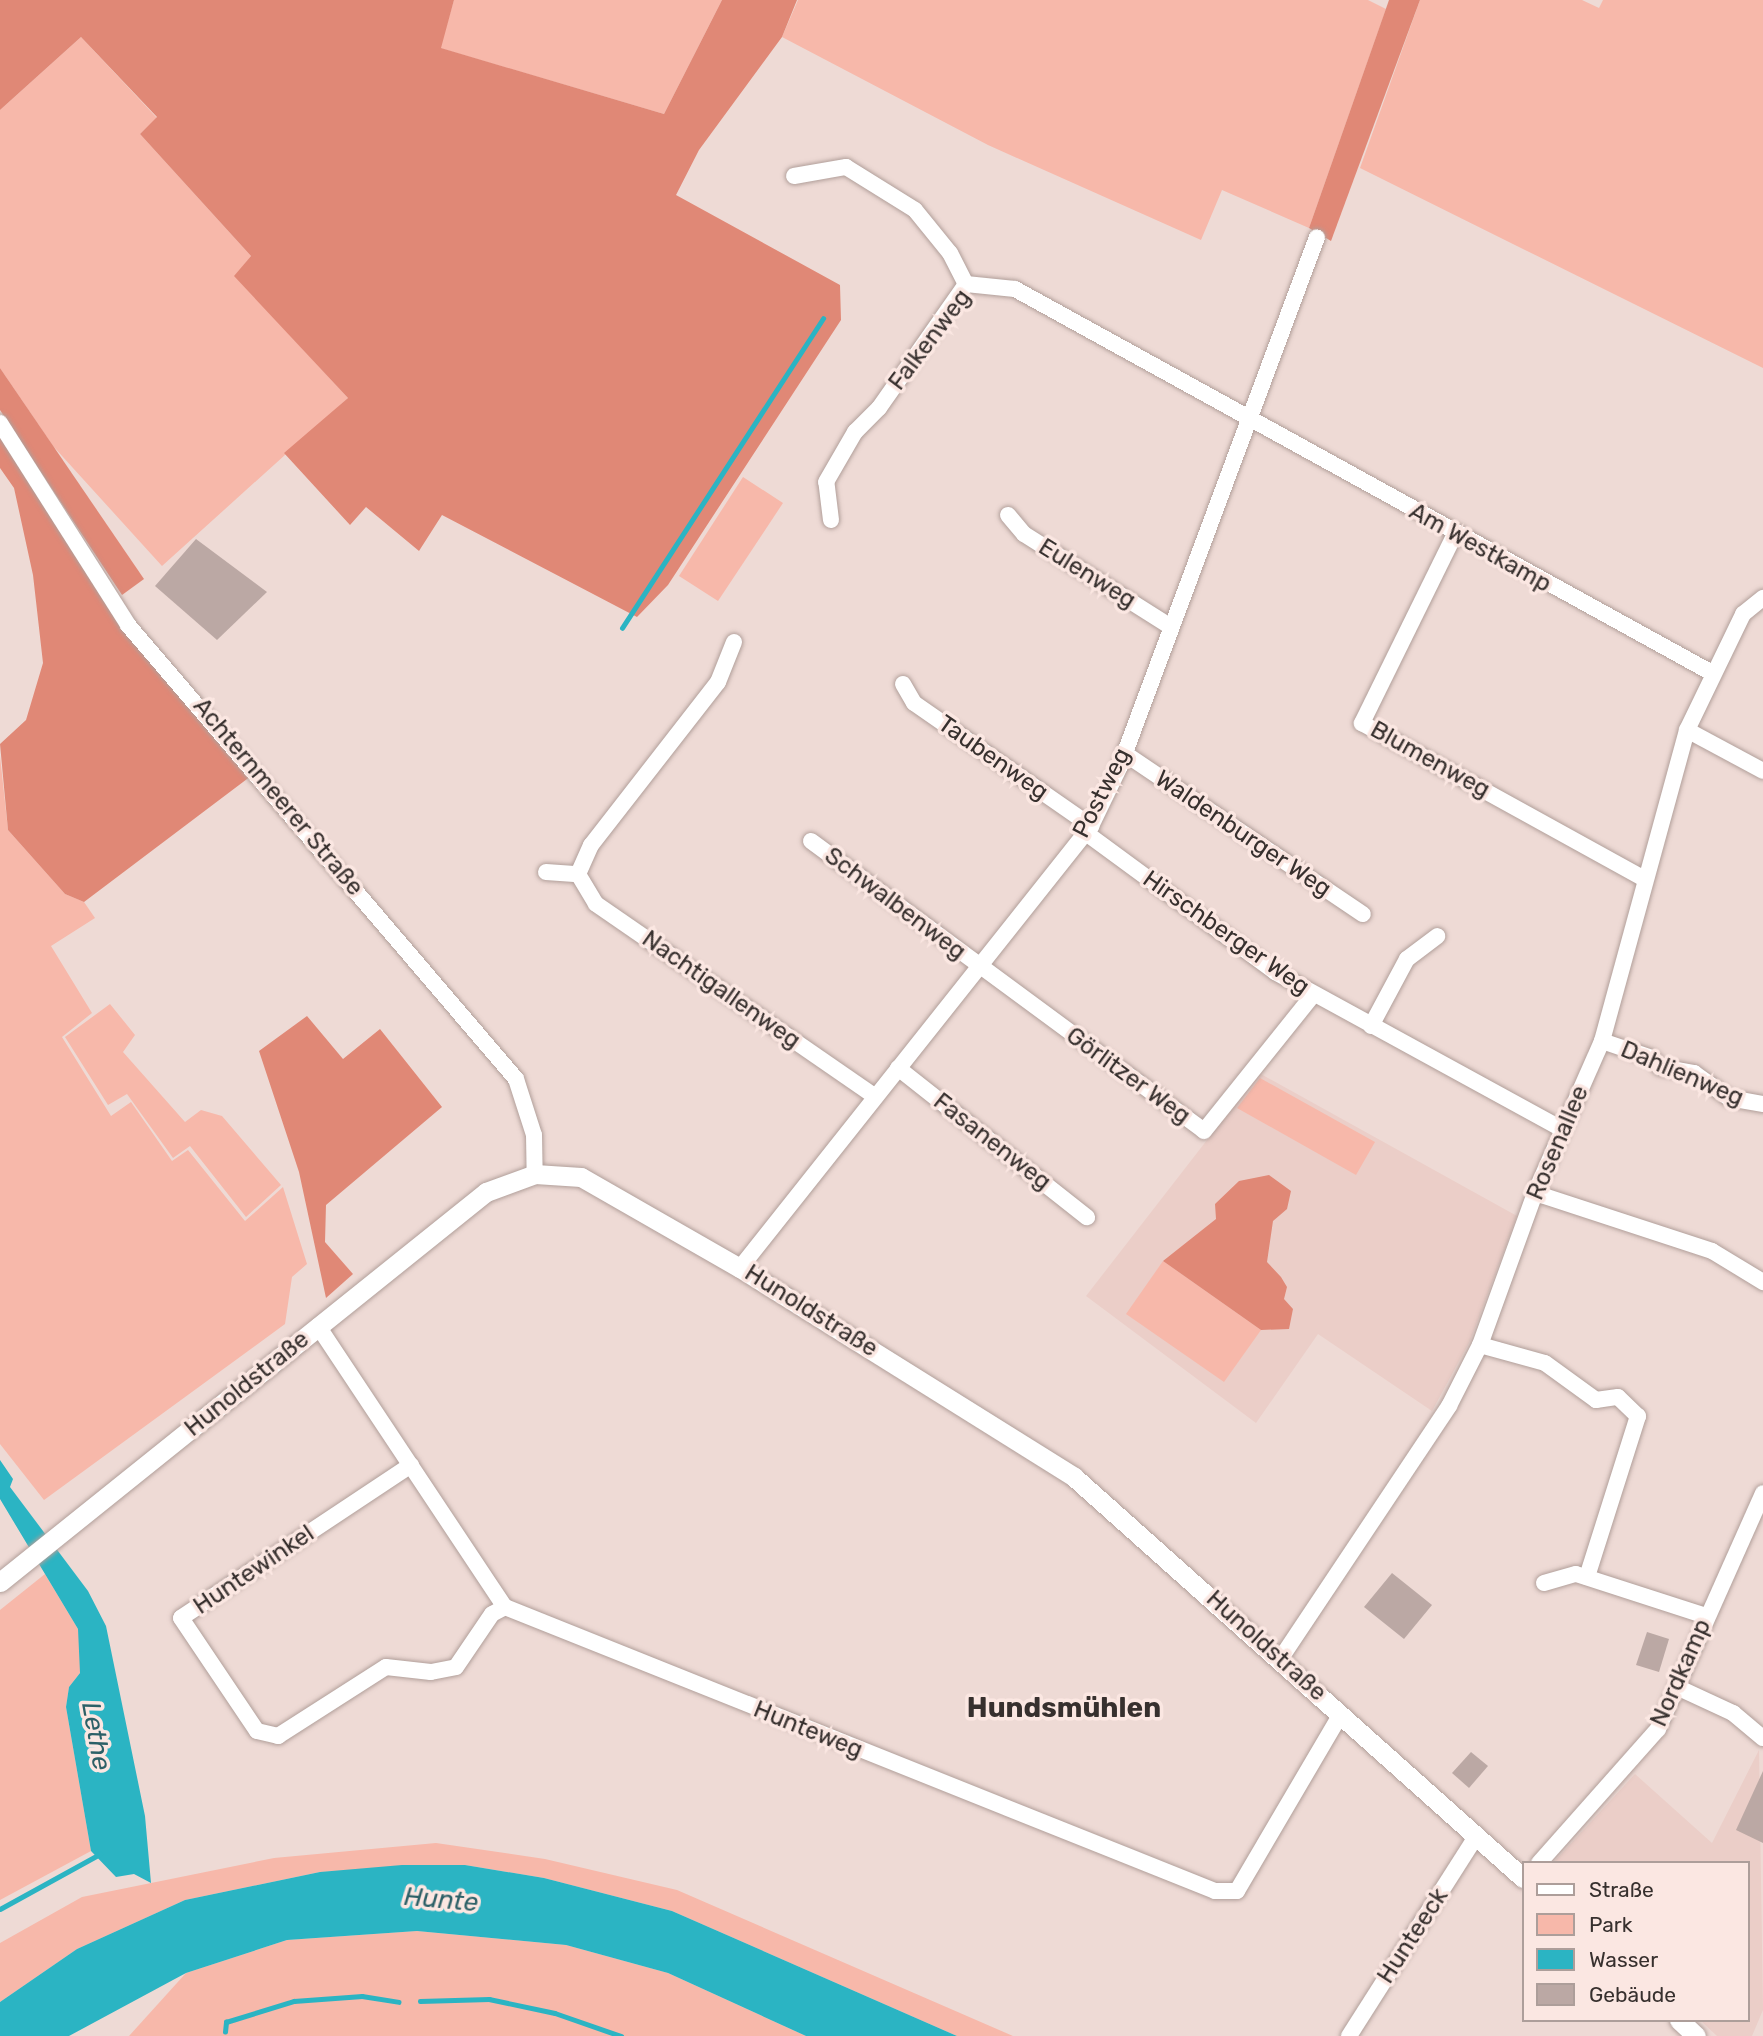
<!DOCTYPE html>
<html>
<head>
<meta charset="utf-8">
<style>
	body { margin:0 }
	#map { position:relative; width:1763px; height:2036px; overflow:hidden; background:#eedad5; font-family:Rubik,sans-serif }
	div>[style] { position:absolute }
	.built>* { inset:0; background:#ebcec8 }
	.green>* { inset:0; background:#f7b8aa }
	.forest>* { inset:0; background:#e08876 }
	.water>* { inset:0; background:#2bb4c3 }
	.stream>* { height:4.5px; margin:-2.25px; padding:0 2.25px; transform-origin:2.25px; border-radius:2.25px; background:#2bb4c3 }
	.building>* { inset:0; background:#bba8a4 }
	.roads { filter:drop-shadow(0 0 2px #b19f9a) drop-shadow(0 0 2px #b19f9a) }
	.minor>* { height:16px; margin:-8px; padding:0 8px; transform-origin:8px; border-radius:8px; background:#fff }
	.tertiary>* { height:19px; margin:-9.5px; padding:0 9.5px; transform-origin:9.5px; border-radius:9.5px; background:#fff }
	span { translate:-50% -50%; white-space:nowrap; text-align:center; line-height:1.15; -webkit-text-stroke:7px #fbe7e2; paint-order:stroke }
	.street-label { font-size:24px; color:#37302e }
	.water-label { font-size:26px; color:#2c6067; font-style:italic }
	.quarter-label { font-size:28px; color:#37302e; font-weight:700 }
	.legend { position:absolute; left:1522px; top:1861px; width:228px; height:161px; box-sizing:border-box; background:#fbe7e2; border:2px solid #ad9e9a; margin:0; padding:9px 12px; list-style:none; font-size:21px; color:#37302e }
	.legend li { display:flex; align-items:center; gap:14px; height:35px }
	.legend b { width:35px; border:2px solid #ad9e9a }
</style>
</head>
<body>
<div id="map">
	<div class="built">
		<div style="clip-path:polygon(1259px 1073px,1517px 1216px,1470px 1341px,1432px 1411px,1318px 1334px,1256px 1423px,1086px 1296px)"></div>
		<div style="clip-path:polygon(1759px 1750px,1763px 2010px,1752px 2036px,1717px 2036px,1700px 2020px,1747px 2020px,1747px 1863px,1553px 1863px,1635px 1774px,1712px 1843px)"></div>
	</div>
	<div class="green">
		<div style="clip-path:polygon(454px 0,722px 0,664px 114px,440px 48px)"></div>
		<div style="clip-path:polygon(798px 0,1368px 0,1386px 9px,1309px 228px,1222px 190px,1201px 240px,988px 145px,782px 37px)"></div>
		<div style="clip-path:polygon(1420px 0,1582px 0,1599px 8px,1603px 0,1763px 0,1763px 368px,1360px 168px)"></div>
		<div style="clip-path:polygon(81px 37px,157px 118px,140px 134px,251px 256px,235px 276px,348px 398px,162px 566px,53px 446px,0 368px,0 110px)"></div>
		<div style="clip-path:polygon(743px 477px,783px 503px,718px 601px,679px 576px)"></div>
		<div style="clip-path:polygon(0 756px,8px 830px,65px 894px,84px 902px,95px 918px,51px 946px,92px 1013px,62px 1037px,111px 1116px,131px 1102px,172px 1161px,188px 1150px,245px 1221px,283px 1187px,307px 1264px,292px 1277px,285px 1324px,44px 1500px,0 1444px)"></div>
		<div style="clip-path:polygon(110px 1004px,135px 1035px,123px 1052px,185px 1122px,201px 1110px,222px 1116px,281px 1185px,246px 1217px,190px 1146px,173px 1158px,127px 1094px,108px 1105px,65px 1037px)"></div>
		<div style="clip-path:polygon(1260px 1078px,1375px 1142px,1356px 1175px,1237px 1108px)"></div>
		<div style="clip-path:polygon(1163px 1261px,1261px 1330px,1224px 1382px,1126px 1314px)"></div>
		<div style="clip-path:polygon(45px 1574px,78px 1629px,82px 1646px,80px 1673px,69px 1687px,66px 1707px,91px 1851px,0 1900px,0 1610px)"></div>
		<div style="clip-path:polygon(436px 1843px,545px 1859px,677px 1890px,1013px 2036px,957px 2036px,672px 1911px,544px 1878px,465px 1865px,320px 1872px,185px 1900px,77px 1949px,0 2002px,0 1943px,82px 1897px,274px 1858px)"></div>
		<div style="clip-path:polygon(417px 1931px,566px 1945px,668px 1973px,806px 2036px,129px 2036px,186px 1973px,287px 1940px)"></div>
	</div>
	<div class="forest">
		<div style="clip-path:polygon(0 0,454px 0,441px 48px,664px 114px,722px 0,797px 0,782px 37px,699px 150px,676px 195px,840px 285px,841px 320px,668px 585px,637px 617px,442px 515px,419px 551px,366px 507px,350px 525px,284px 453px,348px 398px,234px 276px,251px 256px,140px 134px,157px 117px,81px 37px,0 110px)"></div>
		<div style="clip-path:polygon(1389px 0,1420px 0,1331px 241px,1309px 228px)"></div>
		<div style="clip-path:polygon(0 368px,144px 579px,122px 595px,0 410px)"></div>
		<div style="clip-path:polygon(0 436px,123px 629px,251px 776px,84px 902px,65px 894px,8px 830px,0 744px,26px 720px,43px 663px,33px 575px,14px 488px,0 468px)"></div>
		<div style="clip-path:polygon(307px 1016px,343px 1059px,380px 1029px,442px 1107px,326px 1205px,325px 1242px,353px 1274px,326px 1298px,299px 1172px,259px 1051px)"></div>
		<div style="clip-path:polygon(1269px 1175px,1291px 1191px,1287px 1209px,1273px 1221px,1267px 1262px,1281px 1277px,1287px 1287px,1284px 1299px,1293px 1309px,1289px 1329px,1261px 1330px,1163px 1261px,1216px 1219px,1215px 1204px,1239px 1181px)"></div>
	</div>
	<div class="water">
		<div style="clip-path:polygon(0 1460px,13px 1479px,10px 1487px,88px 1591px,106px 1626px,145px 1816px,151px 1883px,134px 1874px,116px 1877px,91px 1851px,66px 1707px,69px 1687px,80px 1673px,78px 1629px,0 1499px)"></div>
		<div style="clip-path:polygon(402px 1865px,465px 1865px,544px 1878px,672px 1911px,957px 2036px,806px 2036px,668px 1973px,566px 1945px,417px 1931px,287px 1940px,186px 1973px,69px 2036px,0 2036px,0 2002px,77px 1949px,185px 1900px,320px 1872px)"></div>
	</div>
	<div class="stream">
		<div style="left:622px;top:628px;width:369px;rotate:-57deg"></div>
		<div style="left:0;top:1909px;width:114px;rotate:-28.8deg"></div>
		<div style="left:420px;top:2001px;width:69px;rotate:-1.7deg"></div>
		<div style="left:489px;top:1999px;width:67px;rotate:12deg"></div>
		<div style="left:555px;top:2013px;width:70px;rotate:19.2deg"></div>
		<div style="left:225px;top:2032px;width:10px;rotate:-84deg"></div>
		<div style="left:226px;top:2022px;width:71px;rotate:-17.2deg"></div>
		<div style="left:294px;top:2001px;width:68px;rotate:-4.2deg"></div>
		<div style="left:362px;top:1996px;width:37px;rotate:9deg"></div>
	</div>
	<div class="building">
		<div style="clip-path:polygon(196px 539px,267px 592px,217px 640px,155px 586px)"></div>
		<div style="clip-path:polygon(1392px 1573px,1432px 1605px,1404px 1639px,1364px 1607px)"></div>
		<div style="clip-path:polygon(1647px 1632px,1669px 1639px,1659px 1672px,1636px 1665px)"></div>
		<div style="clip-path:polygon(1471px 1752px,1488px 1766px,1469px 1788px,1452px 1773px)"></div>
		<div style="clip-path:polygon(1763px 1771px,1763px 1843px,1736px 1830px)"></div>
	</div>
	<div class="roads">
		<div class="minor">
			<div style="left:794px;top:176px;width:53px;rotate:-9.8deg"></div>
			<div style="left:846px;top:167px;width:81px;rotate:31.9deg"></div>
			<div style="left:915px;top:210px;width:55px;rotate:50.9deg"></div>
			<div style="left:950px;top:253px;width:35px;rotate:63deg"></div>
			<div style="left:0;top:423px;width:239px;rotate:57.6deg"></div>
			<div style="left:128px;top:625px;width:597px;rotate:49.48deg"></div>
			<div style="left:516px;top:1079px;width:59px;rotate:72.2deg"></div>
			<div style="left:534px;top:1135px;width:39px;rotate:89deg"></div>
			<div style="left:1008px;top:515px;width:25px;rotate:50deg"></div>
			<div style="left:1024px;top:534px;width:174px;rotate:32.3deg"></div>
			<div style="left:831px;top:520px;width:38px;rotate:-97deg"></div>
			<div style="left:826px;top:482px;width:58px;rotate:-59.9deg"></div>
			<div style="left:855px;top:432px;width:34px;rotate:-45deg"></div>
			<div style="left:879px;top:408px;width:151px;rotate:-54.9deg"></div>
			<div style="left:966px;top:284px;width:49px;rotate:5.8deg"></div>
			<div style="left:1015px;top:289px;width:796px;rotate:28.85deg"></div>
			<div style="left:1455px;top:534px;width:211px;rotate:116.2deg"></div>
			<div style="left:1362px;top:723px;width:323px;rotate:28.9deg"></div>
			<div style="left:734px;top:642px;width:43px;rotate:111.8deg"></div>
			<div style="left:718px;top:682px;width:207px;rotate:127.9deg"></div>
			<div style="left:591px;top:845px;width:32px;rotate:114deg"></div>
			<div style="left:578px;top:874px;width:35px;rotate:59deg"></div>
			<div style="left:596px;top:904px;width:338px;rotate:34.6deg"></div>
			<div style="left:903px;top:684px;width:22px;rotate:60deg"></div>
			<div style="left:914px;top:703px;width:216px;rotate:34.8deg"></div>
			<div style="left:1687px;top:730px;width:86px;rotate:28.3deg"></div>
			<div style="left:1124px;top:753px;width:288px;rotate:34deg"></div>
			<div style="left:1086px;top:833px;width:235px;rotate:36.3deg"></div>
			<div style="left:1275px;top:972px;width:327px;rotate:28.7deg"></div>
			<div style="left:811px;top:841px;width:488px;rotate:36.4deg"></div>
			<div style="left:1204px;top:1131px;width:174px;rotate:-51.3deg"></div>
			<div style="left:546px;top:872px;width:32px;rotate:4deg"></div>
			<div style="left:1371px;top:1026px;width:76px;rotate:-61.8deg"></div>
			<div style="left:1407px;top:959px;width:38px;rotate:-37deg"></div>
			<div style="left:1602px;top:1041px;width:53px;rotate:18.8deg"></div>
			<div style="left:1652px;top:1058px;width:12px;rotate:48deg"></div>
			<div style="left:1660px;top:1067px;width:35px;rotate:10deg"></div>
			<div style="left:1694px;top:1073px;width:43px;rotate:35.5deg"></div>
			<div style="left:1729px;top:1098px;width:35px;rotate:10deg"></div>
			<div style="left:898px;top:1068px;width:241px;rotate:38.3deg"></div>
			<div style="left:1535px;top:1193px;width:186px;rotate:18.1deg"></div>
			<div style="left:1712px;top:1251px;width:60px;rotate:31.3deg"></div>
			<div style="left:740px;top:1268px;width:564px;rotate:-51.55deg"></div>
			<div style="left:1091px;top:826px;width:67px;rotate:-64.2deg"></div>
			<div style="left:1120px;top:766px;width:564px;rotate:-69.57deg"></div>
			<div style="left:318px;top:1326px;width:338px;rotate:56.4deg"></div>
			<div style="left:505px;top:1607px;width:765px;rotate:21.8deg"></div>
			<div style="left:1215px;top:1891px;width:22px"></div>
			<div style="left:1237px;top:1891px;width:205px;rotate:-59.6deg"></div>
			<div style="left:1480px;top:1345px;width:67px;rotate:15.5deg"></div>
			<div style="left:1545px;top:1363px;width:63px;rotate:36deg"></div>
			<div style="left:1596px;top:1400px;width:22px;rotate:-8deg"></div>
			<div style="left:1618px;top:1397px;width:28px;rotate:44deg"></div>
			<div style="left:1638px;top:1416px;width:169px;rotate:107.6deg"></div>
			<div style="left:411px;top:1465px;width:276px;rotate:146.4deg"></div>
			<div style="left:181px;top:1618px;width:136px;rotate:56.1deg"></div>
			<div style="left:257px;top:1731px;width:22px;rotate:13deg"></div>
			<div style="left:278px;top:1736px;width:128px;rotate:-32.6deg"></div>
			<div style="left:386px;top:1667px;width:45px;rotate:6.3deg"></div>
			<div style="left:431px;top:1672px;width:25px;rotate:-11deg"></div>
			<div style="left:456px;top:1667px;width:64px;rotate:-55.8deg"></div>
			<div style="left:492px;top:1614px;width:15px;rotate:-28deg"></div>
			<div style="left:1544px;top:1583px;width:33px;rotate:-16deg"></div>
			<div style="left:1576px;top:1574px;width:137px;rotate:17.9deg"></div>
			<div style="left:1281px;top:1658px;width:303px;rotate:-56.3deg"></div>
			<div style="left:1449px;top:1406px;width:68px;rotate:-63.1deg"></div>
			<div style="left:1480px;top:1345px;width:162px;rotate:-70.1deg"></div>
			<div style="left:1535px;top:1193px;width:166px;rotate:-66.2deg"></div>
			<div style="left:1602px;top:1041px;width:322px;rotate:-74.7deg"></div>
			<div style="left:1687px;top:730px;width:129px;rotate:-64.2deg"></div>
			<div style="left:1743px;top:614px;width:26px;rotate:-39deg"></div>
			<div style="left:1679px;top:1688px;width:60px;rotate:24.8deg"></div>
			<div style="left:1733px;top:1713px;width:39px;rotate:40deg"></div>
			<div style="left:1539px;top:1863px;width:179px;rotate:-48.4deg"></div>
			<div style="left:1658px;top:1729px;width:258px;rotate:-66deg"></div>
			<div style="left:1349px;top:2036px;width:238px;rotate:-57.5deg"></div>
		</div>
		<div class="tertiary">
			<div style="left:0;top:1582px;width:623px;rotate:-38.75deg"></div>
			<div style="left:486px;top:1192px;width:52px;rotate:-20.2deg"></div>
			<div style="left:535px;top:1174px;width:46px;rotate:3.7deg"></div>
			<div style="left:581px;top:1177px;width:183px;rotate:29.8deg"></div>
			<div style="left:740px;top:1268px;width:394px;rotate:32deg"></div>
			<div style="left:1074px;top:1477px;width:602px;rotate:41.77deg"></div>
			<div style="left:1679px;top:2020px;width:23px;rotate:43deg"></div>
		</div>
	</div>
	<div class="street-label">
		<span style="left:930px;top:340px;rotate:-53deg">Falkenweg</span>
		<span style="left:1480px;top:548px;rotate:29deg">Am Westkamp</span>
		<span style="left:1087px;top:574px;rotate:32deg">Eulenweg</span>
		<span style="left:993px;top:758px;rotate:35deg">Taubenweg</span>
		<span style="left:1430px;top:760px;rotate:29deg">Blumenweg</span>
		<span style="left:1102px;top:793px;rotate:-63deg">Postweg</span>
		<span style="left:278px;top:797px;rotate:50deg">Achternmeerer Straße</span>
		<span style="left:1243px;top:834px;rotate:34deg">Waldenburger Weg</span>
		<span style="left:895px;top:904px;rotate:37deg">Schwalbenweg</span>
		<span style="left:1226px;top:933px;rotate:35deg">Hirschberger Weg</span>
		<span style="left:721px;top:990px;rotate:35deg">Nachtigallenweg</span>
		<span style="left:1682px;top:1074px;rotate:23deg">Dahlienweg</span>
		<span style="left:1128px;top:1076px;rotate:36deg">Görlitzer Weg</span>
		<span style="left:992px;top:1142px;rotate:38deg">Fasanenweg</span>
		<span style="left:1558px;top:1143px;rotate:-67deg">Rosenallee</span>
		<span style="left:811px;top:1311px;rotate:32deg">Hunoldstraße</span>
		<span style="left:247px;top:1384px;rotate:-39deg">Hunoldstraße</span>
		<span style="left:254px;top:1570px;rotate:-34deg">Huntewinkel</span>
		<span style="left:1266px;top:1646px;rotate:42deg">Hunoldstraße</span>
		<span style="left:1681px;top:1673px;rotate:-66deg">Nordkamp</span>
		<span style="left:808px;top:1730px;rotate:22deg">Hunteweg</span>
		<span style="left:1413px;top:1936px;rotate:-57deg">Hunteeck</span>
	</div>
	<div class="water-label">
		<span style="left:96px;top:1736px;rotate:80deg">Lethe</span>
		<span style="left:441px;top:1900px;rotate:5deg">Hunte</span>
	</div>
	<div class="quarter-label">
		<span style="left:1064px;top:1708px">Hundsmühlen</span>
	</div>
	<ul class="legend">
	<li><b style="height:9px;background:#fff"></b>Straße</li>
	<li><b style="height:19px;background:#f7b8aa"></b>Park</li>
	<li><b style="height:19px;background:#2bb4c3"></b>Wasser</li>
	<li><b style="height:19px;background:#bba8a4"></b>Gebäude</li>
	</ul>
</div>
</body>
</html>
